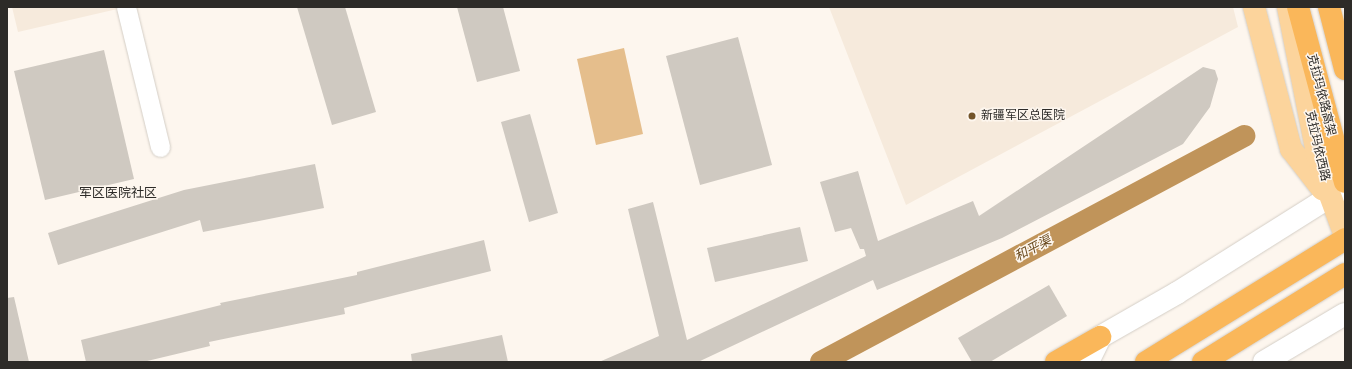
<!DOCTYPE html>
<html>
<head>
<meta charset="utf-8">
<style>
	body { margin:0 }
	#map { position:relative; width:1352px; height:369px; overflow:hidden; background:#fdf6ee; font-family:"Archivo Narrow","Noto Sans SC",sans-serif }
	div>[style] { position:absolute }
	.built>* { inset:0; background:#f6eadc }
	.green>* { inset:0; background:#e5be8c }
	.canal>* { height:22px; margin:-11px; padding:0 11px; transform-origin:11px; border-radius:11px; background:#c0945a }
	.building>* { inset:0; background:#cfc9c1 }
	.roads { filter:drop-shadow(0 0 1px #d4cec6) drop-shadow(0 0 1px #d4cec6) }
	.street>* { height:19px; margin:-9.5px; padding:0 9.5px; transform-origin:9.5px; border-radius:9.5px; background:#fff }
	.secondary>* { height:22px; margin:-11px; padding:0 11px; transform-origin:11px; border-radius:11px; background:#fff }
	.primary>* { height:22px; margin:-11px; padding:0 11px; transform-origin:11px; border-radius:11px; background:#fcd49c }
	.highway>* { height:22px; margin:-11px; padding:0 11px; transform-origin:11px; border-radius:11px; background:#fab75a }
	.dots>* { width:11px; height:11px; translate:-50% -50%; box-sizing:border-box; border:2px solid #fdf6ee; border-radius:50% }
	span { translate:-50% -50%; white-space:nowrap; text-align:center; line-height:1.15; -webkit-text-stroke:3px #fdf6ee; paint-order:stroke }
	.street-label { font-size:12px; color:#2d2b28 }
	.poi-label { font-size:12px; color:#2d2b28 }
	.left { translate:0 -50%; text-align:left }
	.neighbourhood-label { font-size:13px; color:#2d2b28 }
	.water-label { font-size:13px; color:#6b4b1f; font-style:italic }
	.frame { position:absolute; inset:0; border:8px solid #2d2b28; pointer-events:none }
</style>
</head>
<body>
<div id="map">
	<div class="built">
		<div style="clip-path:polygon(12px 7px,126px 7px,18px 32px)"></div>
		<div style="clip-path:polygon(829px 7px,1233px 7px,1238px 27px,906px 205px)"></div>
	</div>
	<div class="green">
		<div style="clip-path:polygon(624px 48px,643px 134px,596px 145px,577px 59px)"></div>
	</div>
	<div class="canal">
		<div style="left:821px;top:362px;width:480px;rotate:-28.1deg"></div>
	</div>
	<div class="building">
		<div style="clip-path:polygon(297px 7px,345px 7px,376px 112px,332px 125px)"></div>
		<div style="clip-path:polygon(457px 7px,503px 7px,520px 71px,477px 82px)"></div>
		<div style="clip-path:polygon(738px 37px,772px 165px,700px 185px,666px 56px)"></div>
		<div style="clip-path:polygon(104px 50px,134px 179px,45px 200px,14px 71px)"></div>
		<div style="clip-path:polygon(1203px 67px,1215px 70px,1218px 79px,1210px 107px,1183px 144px,1002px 238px,877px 290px,873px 280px,698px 362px,599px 362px,659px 336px,628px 209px,653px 202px,687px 340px,866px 256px,864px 249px,860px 249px,851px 228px,835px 232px,820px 182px,858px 171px,878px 241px,973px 201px,979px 216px)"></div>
		<div style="clip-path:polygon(530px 114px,558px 213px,529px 222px,501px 122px)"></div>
		<div style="clip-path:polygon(315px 164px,324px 208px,203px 232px,200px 220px,58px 265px,48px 233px,184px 190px)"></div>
		<div style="clip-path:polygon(800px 227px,808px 261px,715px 282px,707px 248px)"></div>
		<div style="clip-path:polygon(484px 240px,491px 271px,344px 308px,345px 314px,209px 342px,210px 346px,143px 362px,86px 362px,81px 340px,221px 305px,220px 303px,357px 275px,357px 272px)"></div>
		<div style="clip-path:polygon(1049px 285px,1067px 316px,990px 362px,972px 362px,958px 338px)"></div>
		<div style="clip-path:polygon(14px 297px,29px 362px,7px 362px,7px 298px)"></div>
		<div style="clip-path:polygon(502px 335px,508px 362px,412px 362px,411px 354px)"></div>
	</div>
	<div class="roads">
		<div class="street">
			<div style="left:126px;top:7px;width:144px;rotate:76.3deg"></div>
		</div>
		<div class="secondary">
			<div style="left:1088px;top:362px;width:28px;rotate:-64deg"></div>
			<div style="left:1100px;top:337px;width:89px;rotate:-29.7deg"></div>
			<div style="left:1177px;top:293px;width:199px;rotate:-32.2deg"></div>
			<div style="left:1264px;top:362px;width:94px;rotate:-30.7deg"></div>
		</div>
		<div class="primary">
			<div style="left:1254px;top:7px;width:147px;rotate:75.4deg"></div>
			<div style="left:1291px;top:149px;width:51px;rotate:52.2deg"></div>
			<div style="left:1288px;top:7px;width:164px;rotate:78.8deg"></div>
			<div style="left:1320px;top:168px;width:72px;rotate:69.8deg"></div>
		</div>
		<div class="highway">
			<div style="left:1298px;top:7px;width:181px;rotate:75deg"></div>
			<div style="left:1329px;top:7px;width:64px;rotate:75.5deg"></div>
			<div style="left:1056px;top:362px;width:51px;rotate:-29.6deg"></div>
			<div style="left:1146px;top:362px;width:234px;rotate:-31.7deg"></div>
			<div style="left:1203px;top:362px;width:167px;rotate:-31.8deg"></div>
		</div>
	</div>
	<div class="dots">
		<div style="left:972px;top:116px;background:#74552a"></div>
	</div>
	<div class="street-label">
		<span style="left:1321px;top:95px;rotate:76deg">克拉玛依路高架</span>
		<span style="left:1317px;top:146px;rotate:77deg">克拉玛依西路</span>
	</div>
	<div class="poi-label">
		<span class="left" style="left:981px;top:116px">新疆军区总医院</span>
	</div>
	<div class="neighbourhood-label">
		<span style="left:118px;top:193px">军区医院社区</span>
	</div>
	<div class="water-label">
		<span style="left:1033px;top:249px;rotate:-28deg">和平渠</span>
	</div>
	<div class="frame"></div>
</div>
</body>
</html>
